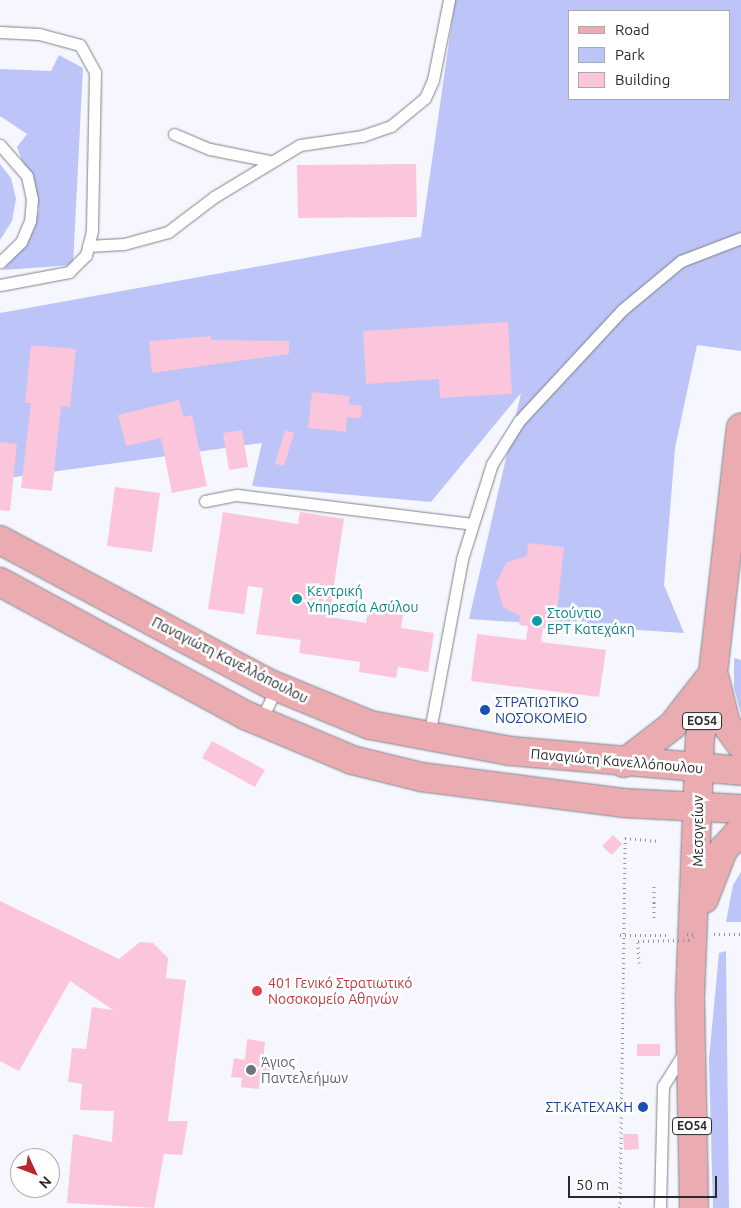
<!DOCTYPE html>
<html>
<head>
<meta charset="utf-8">
<style>
	body { margin:0 }
	#map { position:relative; width:741px; height:1208px; overflow:hidden; background:#f6f7fe; font-family:Ubuntu,sans-serif }
	div>[style] { position:absolute }
	.green>* { inset:0; background:#bcc4f8 }
	.building>* { inset:0; background:#fbc5dc }
	.path>* { height:3px; margin-top:-1.5px; transform-origin:0; background:repeating-linear-gradient(90deg,#939499 0 1px,transparent 0 5px) }
	.roads { filter:drop-shadow(0 0 1px #808187) drop-shadow(0 0 1px #808187) }
	.service>* { height:11px; margin:-5.5px; padding:0 5.5px; transform-origin:5.5px; border-radius:5.5px; background:#fff }
	.primary>* { height:28px; margin:-14px; padding:0 14px; transform-origin:14px; border-radius:14px; background:#eaacb0 }
	.path-bridge>* { height:3px; margin-top:-1.5px; transform-origin:0; background:repeating-linear-gradient(90deg,#939499 0 1px,transparent 0 5px) }
	.dots>* { width:14px; height:14px; translate:-50% -50%; box-sizing:border-box; border:2px solid #fff; border-radius:50% }
	span { translate:-50% -50%; white-space:nowrap; text-align:center; line-height:1.15; -webkit-text-stroke:5px #fff; paint-order:stroke }
	.shield-label span { padding:1px 4px; background:#fff; border:1px solid; border-radius:4px; -webkit-text-stroke-width:0 }
	.shield-label { font-size:12px; color:#292a2c; font-weight:700 }
	.culture-label { font-size:14px; color:#0d838f }
	.left { translate:0 -50%; text-align:left }
	.street-label { font-size:14px; color:#292a2c }
	.transit-label { font-size:14px; color:#164399 }
	.right { translate:-100% -50%; text-align:right }
	.health-label { font-size:14px; color:#be3a42 }
	.worship-label { font-size:14px; color:#5b616d }
	.legend { position:absolute; left:568px; top:10px; width:162px; height:90px; box-sizing:border-box; background:#fff; border:1px solid #a9aaab; margin:0; padding:6px 9px; list-style:none; font-size:15px; color:#292a2c }
	.legend li { display:flex; align-items:center; gap:10px; height:25px }
	.legend b { width:25px; border:1px solid #a9aaab }
	.north { position:absolute; left:10px; top:1148px; width:50px; height:50px; box-sizing:border-box; background:#fff; border:1px solid #a9aaab; border-radius:50%; rotate:133deg; font-size:14px; font-weight:700; line-height:20px; text-align:center; color:#292a2c }
	.north::after { content:''; display:block; margin:auto; width:18px; height:22px; background:#b7272e; clip-path:polygon(50% 0,100% 100%,50% 72%,0 100%) }
	.scale { position:absolute; left:568px; top:1176px; width:149px; height:22px; box-sizing:border-box; border:2px solid #292a2c; border-top:0; padding-left:6px; font-size:15px; line-height:18px; white-space:nowrap; color:#292a2c; -webkit-text-stroke:4px #fff; paint-order:stroke }
</style>
</head>
<body>
<div id="map">
	<div class="green">
		<div style="clip-path:polygon(evenodd,455px 0,741px 0,741px 351px,697px 345px,675px 448px,664px 585px,684px 633px,469px 619px,521px 393px,431px 502px,252px 486px,262px 443px,0 479px,0 313px,421px 237px,455px 0,570px 11px,730px 11px,730px 99px,570px 99px,570px 11px)"></div>
		<div style="clip-path:polygon(59px 55px,83px 68px,73px 265px,3px 270px,30px 238px,39px 209px,17px 147px,27px 134px,0 116px,0 69px,51px 71px)"></div>
		<div style="clip-path:polygon(0 164px,11px 178px,16px 199px,12px 221px,0 240px)"></div>
		<div style="clip-path:polygon(734px 658px,741px 660px,741px 715px,734px 688px)"></div>
		<div style="clip-path:polygon(741px 872px,741px 922px,726px 922px,733px 885px)"></div>
		<div style="clip-path:polygon(726px 951px,729px 1208px,713px 1208px,709px 1059px,719px 953px)"></div>
	</div>
	<div class="building">
		<div style="clip-path:polygon(416px 164px,417px 217px,298px 218px,297px 165px)"></div>
		<div style="clip-path:polygon(508px 322px,512px 394px,440px 398px,439px 379px,366px 384px,363px 331px)"></div>
		<div style="clip-path:polygon(211px 336px,211px 340px,289px 341px,289px 354px,152px 373px,149px 341px)"></div>
		<div style="clip-path:polygon(31px 345px,76px 349px,70px 407px,61px 406px,52px 491px,21px 488px,31px 403px,25px 403px)"></div>
		<div style="clip-path:polygon(312px 392px,350px 396px,349px 404px,362px 406px,361px 418px,347px 417px,346px 432px,308px 428px)"></div>
		<div style="clip-path:polygon(179px 400px,184px 417px,192px 415px,207px 486px,172px 493px,161px 438px,126px 446px,118px 415px)"></div>
		<div style="clip-path:polygon(242px 430px,248px 467px,229px 470px,223px 433px)"></div>
		<div style="clip-path:polygon(285px 430px,294px 433px,284px 466px,275px 464px)"></div>
		<div style="clip-path:polygon(0 442px,17px 444px,10px 511px,0 510px)"></div>
		<div style="clip-path:polygon(115px 487px,160px 493px,152px 552px,107px 546px)"></div>
		<div style="clip-path:polygon(223px 512px,298px 524px,300px 512px,344px 519px,329px 617px,366px 623px,368px 610px,403px 615px,401px 628px,434px 633px,428px 672px,398px 667px,396px 678px,359px 672px,360px 662px,299px 653px,301px 640px,256px 634px,263px 588px,248px 586px,244px 614px,208px 609px)"></div>
		<div style="clip-path:polygon(528px 543px,564px 547px,555px 629px,543px 628px,541px 642px,606px 650px,599px 697px,471px 681px,477px 634px,526px 640px,528px 626px,519px 625px,520px 616px,503px 607px,496px 583px,507px 562px,527px 556px)"></div>
		<div style="clip-path:polygon(212px 741px,265px 770px,255px 787px,202px 758px)"></div>
		<div style="clip-path:polygon(613px 835px,622px 844px,612px 855px,602px 846px)"></div>
		<div style="clip-path:polygon(0 901px,119px 959px,140px 942px,153px 943px,168px 958px,166px 978px,186px 980px,168px 1121px,188px 1121px,182px 1155px,164px 1154px,154px 1208px,67px 1203px,73px 1134px,112px 1142px,114px 1111px,80px 1110px,82px 1084px,68px 1082px,72px 1048px,86px 1049px,92px 1007px,113px 1010px,70px 981px,19px 1071px,0 1061px)"></div>
		<div style="clip-path:polygon(247px 1039px,265px 1042px,263px 1062px,271px 1063px,268px 1082px,260px 1081px,259px 1089px,241px 1087px,242px 1078px,231px 1077px,234px 1058px,245px 1060px)"></div>
		<div style="clip-path:polygon(637px 1044px,660px 1044px,660px 1056px,637px 1056px)"></div>
		<div style="clip-path:polygon(623px 1134px,638px 1134px,639px 1149px,624px 1150px)"></div>
	</div>
	<div class="path">
		<div style="left:654px;top:882px;width:38px;rotate:90deg"></div>
		<div style="left:714px;top:934px;width:27px"></div>
		<div style="left:620px;top:935px;width:49px"></div>
		<div style="left:620px;top:1208px;width:370px;rotate:-89.2deg"></div>
		<div style="left:625px;top:838px;width:34px;rotate:5deg"></div>
	</div>
	<div class="roads">
		<div class="service">
			<div style="left:0;top:32px;width:39px;rotate:3deg"></div>
			<div style="left:39px;top:34px;width:42px;rotate:15deg"></div>
			<div style="left:80px;top:45px;width:31px;rotate:61deg"></div>
			<div style="left:95px;top:72px;width:159px;rotate:91.1deg"></div>
			<div style="left:92px;top:231px;width:25px;rotate:104deg"></div>
			<div style="left:86px;top:255px;width:24px;rotate:135deg"></div>
			<div style="left:69px;top:272px;width:70px;rotate:169.3deg"></div>
			<div style="left:174px;top:134px;width:39px;rotate:23deg"></div>
			<div style="left:210px;top:149px;width:60px;rotate:11.5deg"></div>
			<div style="left:0;top:145px;width:41px;rotate:48.9deg"></div>
			<div style="left:27px;top:176px;width:24px;rotate:78deg"></div>
			<div style="left:32px;top:199px;width:22px;rotate:95deg"></div>
			<div style="left:30px;top:221px;width:23px;rotate:113deg"></div>
			<div style="left:21px;top:242px;width:29px;rotate:136deg"></div>
			<div style="left:88px;top:246px;width:36px;rotate:-3deg"></div>
			<div style="left:124px;top:244px;width:46px;rotate:-15.3deg"></div>
			<div style="left:168px;top:232px;width:58px;rotate:-37.3deg"></div>
			<div style="left:214px;top:197px;width:100px;rotate:-31.2deg"></div>
			<div style="left:300px;top:145px;width:63px;rotate:-8.3deg"></div>
			<div style="left:362px;top:136px;width:31px;rotate:-19deg"></div>
			<div style="left:391px;top:126px;width:44px;rotate:-39.5deg"></div>
			<div style="left:425px;top:98px;width:20px;rotate:-66deg"></div>
			<div style="left:433px;top:80px;width:82px;rotate:-78.7deg"></div>
			<div style="left:205px;top:501px;width:33px;rotate:-11deg"></div>
			<div style="left:237px;top:495px;width:237px;rotate:7deg"></div>
			<div style="left:260px;top:722px;width:39px;rotate:-64deg"></div>
			<div style="left:429px;top:736px;width:180px;rotate:-79.4deg"></div>
			<div style="left:462px;top:559px;width:100px;rotate:-72.5deg"></div>
			<div style="left:492px;top:464px;width:51px;rotate:-57.9deg"></div>
			<div style="left:519px;top:421px;width:151px;rotate:-47.1deg"></div>
			<div style="left:622px;top:310px;width:77px;rotate:-39.7deg"></div>
			<div style="left:681px;top:261px;width:64px;rotate:-21deg"></div>
			<div style="left:660px;top:1208px;width:122px;rotate:-88.6deg"></div>
			<div style="left:663px;top:1086px;width:45px;rotate:-57.7deg"></div>
		</div>
		<div class="primary">
			<div style="left:0;top:540px;width:306px;rotate:28.1deg"></div>
			<div style="left:270px;top:684px;width:108px;rotate:22.3deg"></div>
			<div style="left:370px;top:725px;width:142px;rotate:10.5deg"></div>
			<div style="left:510px;top:751px;width:232px;rotate:4.9deg"></div>
			<div style="left:0;top:582px;width:279px;rotate:28.5deg"></div>
			<div style="left:245px;top:715px;width:116px;rotate:22.8deg"></div>
			<div style="left:352px;top:760px;width:71px;rotate:13.8deg"></div>
			<div style="left:421px;top:777px;width:204px;rotate:7.3deg"></div>
			<div style="left:623px;top:803px;width:118px;rotate:2.9deg"></div>
			<div style="left:715px;top:679px;width:46px;rotate:76.3deg"></div>
			<div style="left:726px;top:724px;width:26px;rotate:54deg"></div>
			<div style="left:624px;top:763px;width:61px;rotate:-37.6deg"></div>
			<div style="left:672px;top:726px;width:58px;rotate:-52deg"></div>
			<div style="left:704px;top:899px;width:53px;rotate:-68.8deg"></div>
			<div style="left:723px;top:850px;width:27px;rotate:-48deg"></div>
			<div style="left:694px;top:1208px;width:211px;rotate:-91.1deg"></div>
			<div style="left:690px;top:997px;width:259px;rotate:-87.8deg"></div>
			<div style="left:700px;top:738px;width:66px;rotate:-78.7deg"></div>
			<div style="left:713px;top:673px;width:247px;rotate:-83.5deg"></div>
		</div>
	</div>
	<div class="path-bridge">
		<div style="left:687px;top:934px;width:8px"></div>
		<div style="left:639px;top:963px;width:22px;rotate:-93deg"></div>
		<div style="left:638px;top:941px;width:51px;rotate:-1.1deg"></div>
		<div style="left:689px;top:940px;width:9px;rotate:-41deg"></div>
	</div>
	<div class="dots">
		<div style="left:297px;top:599px;background:#0f9aa8"></div>
		<div style="left:537px;top:621px;background:#0f9aa8"></div>
		<div style="left:485px;top:710px;background:#1a4fb4"></div>
		<div style="left:257px;top:991px;background:#e0444e"></div>
		<div style="left:251px;top:1070px;background:#6b7280"></div>
		<div style="left:643px;top:1107px;background:#1a4fb4"></div>
	</div>
	<div class="shield-label">
		<span style="left:702px;top:721px">ΕΟ54</span>
		<span style="left:692px;top:1126px">ΕΟ54</span>
	</div>
	<div class="culture-label">
		<span class="left" style="left:307px;top:599px">Κεντρική<br>Υπηρεσία Ασύλου</span>
		<span class="left" style="left:547px;top:621px">Στούντιο<br>ΕΡΤ Κατεχάκη</span>
	</div>
	<div class="street-label">
		<span style="left:230px;top:660px;rotate:27deg">Παναγιώτη Κανελλόπουλου</span>
		<span style="left:617px;top:761px;rotate:5deg">Παναγιώτη Κανελλόπουλου</span>
		<span style="left:698px;top:831px;rotate:-90deg">Μεσογείων</span>
	</div>
	<div class="transit-label">
		<span class="left" style="left:495px;top:710px">ΣΤΡΑΤΙΩΤΙΚΟ<br>ΝΟΣΟΚΟΜΕΙΟ</span>
		<span class="right" style="left:633px;top:1107px">ΣΤ.ΚΑΤΕΧΑΚΗ</span>
	</div>
	<div class="health-label">
		<span class="left" style="left:268px;top:991px">401 Γενικό Στρατιωτικό<br>Νοσοκομείο Αθηνών</span>
	</div>
	<div class="worship-label">
		<span class="left" style="left:261px;top:1070px">Άγιος<br>Παντελεήμων</span>
	</div>
	<ul class="legend">
	<li><b style="height:6px;background:#eaacb0"></b>Road</li>
	<li><b style="height:14px;background:#bcc4f8"></b>Park</li>
	<li><b style="height:14px;background:#fbc5dc"></b>Building</li>
	</ul>
	<div class="north">N</div>
	<div class="scale">50 m</div>
</div>
</body>
</html>
